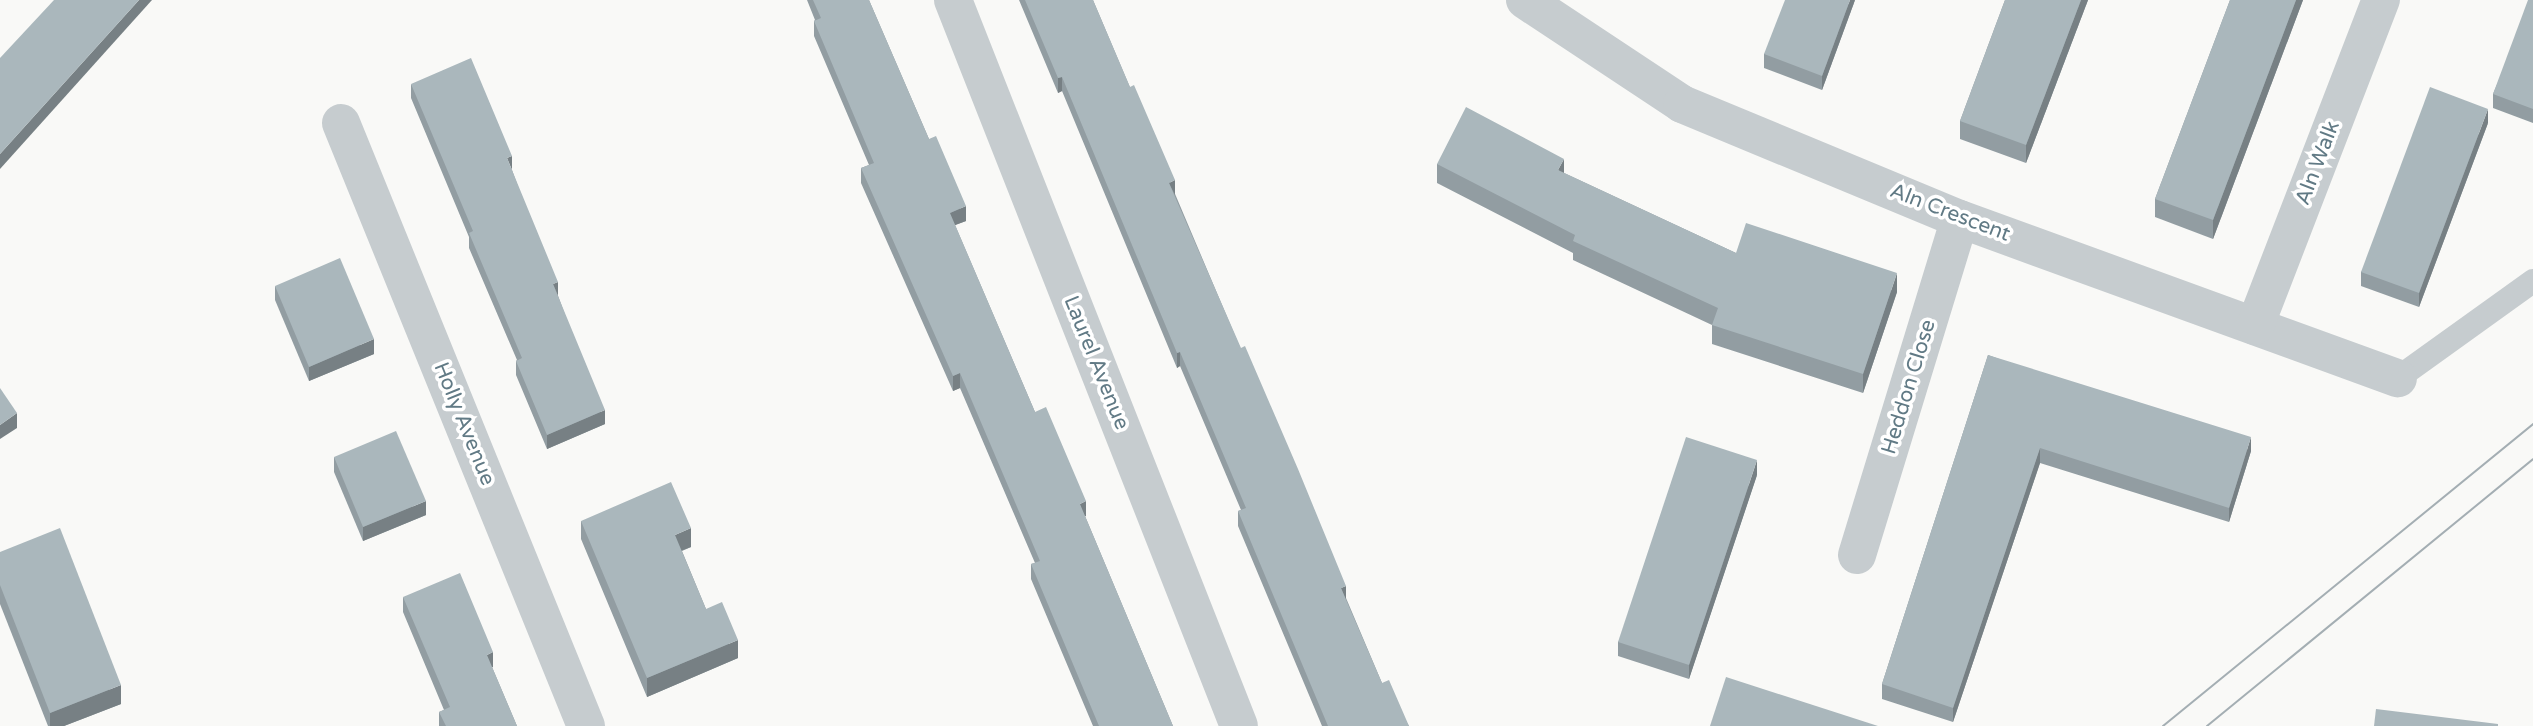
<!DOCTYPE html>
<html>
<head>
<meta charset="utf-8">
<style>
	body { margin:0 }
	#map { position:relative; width:2533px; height:726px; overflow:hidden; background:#f9f9f7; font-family:"Varela Round",sans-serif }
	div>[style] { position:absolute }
	.lane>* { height:24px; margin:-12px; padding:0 12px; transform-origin:12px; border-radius:12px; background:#c6cccf }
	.street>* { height:38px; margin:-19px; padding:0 19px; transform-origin:19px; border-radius:19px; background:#c6cccf }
	.tram>* { height:2px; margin:-1px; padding:0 1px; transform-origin:1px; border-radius:1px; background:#a4aeb3 }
	.wall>* { inset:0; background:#929da2 }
	.shaded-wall>* { inset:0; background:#778084 }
	.building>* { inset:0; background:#aab7bc }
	span { translate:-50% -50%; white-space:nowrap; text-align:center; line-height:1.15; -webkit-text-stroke:7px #fff; paint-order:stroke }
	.street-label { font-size:21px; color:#617a85 }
</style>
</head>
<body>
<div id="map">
	<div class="lane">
		<div style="left:2398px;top:378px;width:166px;rotate:-35.7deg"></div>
	</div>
	<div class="street">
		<div style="left:953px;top:0;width:780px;rotate:68.5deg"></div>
		<div style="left:1525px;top:0;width:188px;rotate:33.5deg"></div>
		<div style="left:1682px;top:104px;width:301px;rotate:22.5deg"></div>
		<div style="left:1960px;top:219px;width:466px;rotate:20deg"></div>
		<div style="left:341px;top:123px;width:651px;rotate:67.89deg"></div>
		<div style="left:2255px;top:326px;width:350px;rotate:-68.9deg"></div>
		<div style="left:1857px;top:555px;width:351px;rotate:-73deg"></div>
	</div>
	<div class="tram">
		<div style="left:2163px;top:726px;width:478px;rotate:-39.2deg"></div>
		<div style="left:2207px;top:726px;width:421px;rotate:-39.3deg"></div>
	</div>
	<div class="wall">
		<div style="clip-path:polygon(807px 0,869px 0,929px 139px,966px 221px,955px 225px,1035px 412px,1086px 516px,1085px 516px,1173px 726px,1093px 726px,1031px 579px,1031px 564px,1035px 563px,960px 388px,953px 391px,861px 183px,861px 168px,869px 165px,814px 36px,814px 21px,815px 20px)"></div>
		<div style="clip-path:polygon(1019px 0,1093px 0,1382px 683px,1409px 726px,1322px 726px,1238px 526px,1238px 511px,1241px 510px,1180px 366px,1177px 368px,1062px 91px,1058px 93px)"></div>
		<div style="clip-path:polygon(1855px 0,1822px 90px,1764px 68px,1764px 54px)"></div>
		<div style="clip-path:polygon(2005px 0,2088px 0,2026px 163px,1960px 139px,1960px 121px)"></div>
		<div style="clip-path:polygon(2230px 0,2303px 0,2213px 239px,2155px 217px,2155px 199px)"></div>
		<div style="clip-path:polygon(2533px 0,2533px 123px,2493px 108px,2493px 94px)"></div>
		<div style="clip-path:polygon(411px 84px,512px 170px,605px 424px,547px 449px,516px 375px,516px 361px,517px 360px,469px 248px,469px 237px,411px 98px)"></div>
		<div style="clip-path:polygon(2488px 123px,2419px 307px,2361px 286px,2361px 272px)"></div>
		<div style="clip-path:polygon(1437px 164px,1564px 173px,1736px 253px,1897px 292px,1863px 393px,1712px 344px,1712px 325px,1573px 260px,1573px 253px,1437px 183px)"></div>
		<div style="clip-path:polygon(275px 286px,374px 354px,309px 381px,275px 300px)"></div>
		<div style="clip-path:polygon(1988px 355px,2251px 451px,2229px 522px,2040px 463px,1953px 722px,1882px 699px,1882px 684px)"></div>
		<div style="clip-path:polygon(334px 457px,426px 515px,363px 541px,334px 472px)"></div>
		<div style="clip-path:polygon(1757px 475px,1689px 679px,1618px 656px,1618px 642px)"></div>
		<div style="clip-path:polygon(581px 521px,691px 547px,682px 551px,706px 609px,738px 658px,647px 697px,581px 539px)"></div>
		<div style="clip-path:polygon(0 552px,121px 704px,64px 726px,48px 726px,0 604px)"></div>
		<div style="clip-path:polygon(403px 597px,493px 667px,492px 667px,517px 726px,439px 726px,439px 712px,444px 710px,403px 612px)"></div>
	</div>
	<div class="shaded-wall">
		<div style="clip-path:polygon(139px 0,152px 0,0 169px,0 154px)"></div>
		<div style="clip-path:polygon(1850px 0,1855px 0,1822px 90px,1822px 76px)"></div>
		<div style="clip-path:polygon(2081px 0,2088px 0,2026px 163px,2026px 145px)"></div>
		<div style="clip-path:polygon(2296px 0,2303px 0,2213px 239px,2213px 220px)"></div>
		<div style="clip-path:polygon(1062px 77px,1062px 91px,1058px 93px,1058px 78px)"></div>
		<div style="clip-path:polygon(2488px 109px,2488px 123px,2419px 307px,2419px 293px)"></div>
		<div style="clip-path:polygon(512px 156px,512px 170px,507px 158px)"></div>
		<div style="clip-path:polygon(1564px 159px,1564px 179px,1558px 170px)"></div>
		<div style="clip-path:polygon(1175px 180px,1175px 195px,1169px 183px)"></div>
		<div style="clip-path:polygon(966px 206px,966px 221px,950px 227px,950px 213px)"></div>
		<div style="clip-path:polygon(1897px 273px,1897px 292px,1863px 393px,1863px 374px)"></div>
		<div style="clip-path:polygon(558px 282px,558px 296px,553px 284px)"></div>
		<div style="clip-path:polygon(374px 339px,374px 354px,309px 381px,309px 367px)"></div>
		<div style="clip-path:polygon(1180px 352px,1180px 366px,1177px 368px,1177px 353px)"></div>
		<div style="clip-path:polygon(960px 373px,960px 388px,953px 391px,953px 376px)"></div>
		<div style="clip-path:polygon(605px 410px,605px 424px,547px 449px,547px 435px)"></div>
		<div style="clip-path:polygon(17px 413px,17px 428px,0 439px,0 425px)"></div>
		<div style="clip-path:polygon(2251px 437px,2251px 451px,2229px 522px,2229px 508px)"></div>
		<div style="clip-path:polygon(2040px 448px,2040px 463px,1953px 722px,1953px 708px)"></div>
		<div style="clip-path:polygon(1757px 460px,1757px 475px,1689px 679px,1689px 665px)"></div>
		<div style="clip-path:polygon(426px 501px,426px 515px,363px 541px,363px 527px)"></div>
		<div style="clip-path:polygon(1086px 501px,1086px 516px,1080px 518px,1080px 504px)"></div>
		<div style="clip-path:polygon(691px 528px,691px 547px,675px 553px,675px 535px)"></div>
		<div style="clip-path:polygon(1346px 586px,1346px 600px,1341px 588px)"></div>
		<div style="clip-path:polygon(738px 640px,738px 658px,647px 697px,647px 678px)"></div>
		<div style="clip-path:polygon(493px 652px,493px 667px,487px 669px,487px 655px)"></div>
		<div style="clip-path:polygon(121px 685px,121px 704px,64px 726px,50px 726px,50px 713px)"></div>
	</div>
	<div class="building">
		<div style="clip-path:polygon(54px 0,139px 0,0 154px,0 58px)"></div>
		<div style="clip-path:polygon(813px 0,869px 0,929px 139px,936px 136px,966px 206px,950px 213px,1035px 412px,1046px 407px,1086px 501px,1080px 504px,1173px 726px,1099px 726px,1031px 564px,1040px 561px,960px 373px,953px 376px,861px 168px,874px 163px,814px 21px,821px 18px)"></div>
		<div style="clip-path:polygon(1025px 0,1093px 0,1130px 87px,1134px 85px,1175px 180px,1169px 183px,1241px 348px,1245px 346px,1298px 469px,1346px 586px,1341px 588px,1382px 683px,1389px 680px,1409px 726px,1328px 726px,1238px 511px,1246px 508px,1180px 352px,1177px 353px,1062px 77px,1058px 78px)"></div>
		<div style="clip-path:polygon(1785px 0,1850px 0,1822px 76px,1764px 54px)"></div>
		<div style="clip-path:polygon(2005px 0,2081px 0,2026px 145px,1960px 121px)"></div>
		<div style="clip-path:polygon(2230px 0,2296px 0,2213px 220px,2155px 199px)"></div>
		<div style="clip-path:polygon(2528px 0,2533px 0,2533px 109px,2493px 94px)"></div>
		<div style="clip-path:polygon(471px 58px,512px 156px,507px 158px,558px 282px,553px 284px,605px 410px,547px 435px,516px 361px,522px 358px,469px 233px,473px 231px,411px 84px)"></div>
		<div style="clip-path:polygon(2430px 87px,2488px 109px,2419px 293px,2361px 272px)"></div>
		<div style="clip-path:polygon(1466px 107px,1564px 159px,1558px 170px,1736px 253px,1746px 223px,1897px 273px,1863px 374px,1712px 325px,1718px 308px,1573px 241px,1575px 235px,1437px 164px)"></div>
		<div style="clip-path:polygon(340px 258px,374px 339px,309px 367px,275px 286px)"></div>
		<div style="clip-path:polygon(1988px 355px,2251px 437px,2229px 508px,2040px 448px,1953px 708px,1882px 684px)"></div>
		<div style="clip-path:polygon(0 388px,17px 413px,0 425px)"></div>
		<div style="clip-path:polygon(396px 431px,426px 501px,363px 527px,334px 457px)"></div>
		<div style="clip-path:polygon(1686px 437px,1757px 460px,1689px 665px,1618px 642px)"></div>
		<div style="clip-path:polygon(671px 482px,691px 528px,675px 535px,706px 609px,722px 602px,738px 640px,647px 678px,581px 521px)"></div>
		<div style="clip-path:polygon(60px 528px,121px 685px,50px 713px,0 585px,0 552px)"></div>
		<div style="clip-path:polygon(460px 573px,493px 652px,487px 655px,517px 726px,446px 726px,439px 712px,450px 707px,403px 597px)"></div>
		<div style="clip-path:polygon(1726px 677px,1878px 726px,1710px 726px)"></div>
		<div style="clip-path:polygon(2376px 709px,2498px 724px,2498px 726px,2374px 726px)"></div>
	</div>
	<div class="street-label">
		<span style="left:2318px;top:163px;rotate:-69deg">Aln Walk</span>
		<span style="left:1950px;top:213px;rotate:21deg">Aln Crescent</span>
		<span style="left:1096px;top:363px;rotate:68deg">Laurel Avenue</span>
		<span style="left:1909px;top:387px;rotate:-73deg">Heddon Close</span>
		<span style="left:464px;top:424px;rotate:68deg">Holly Avenue</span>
	</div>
</div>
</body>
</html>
